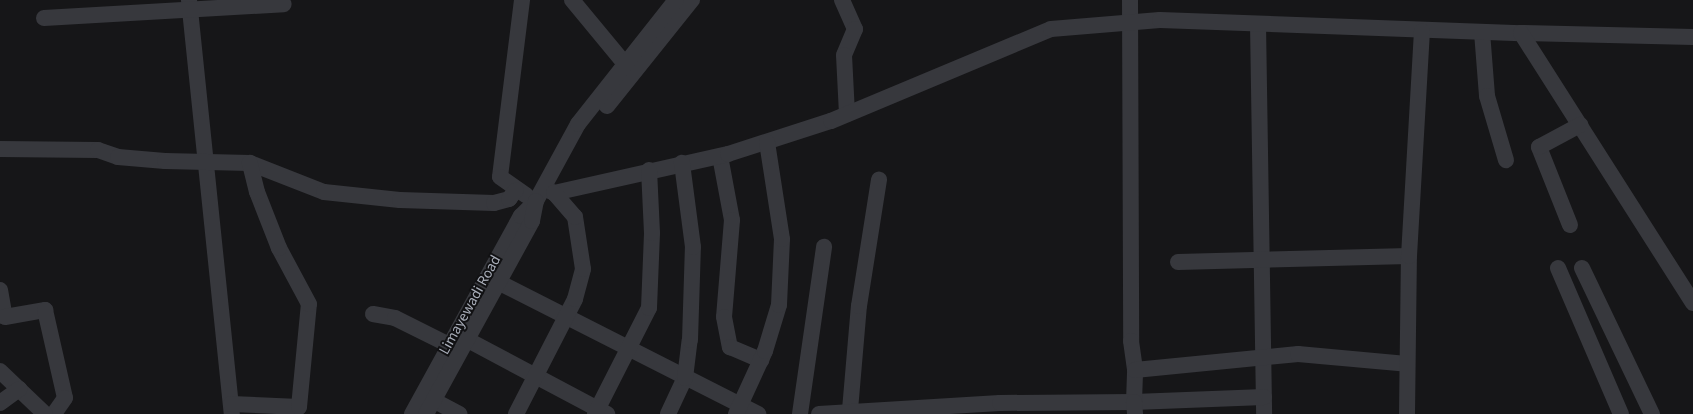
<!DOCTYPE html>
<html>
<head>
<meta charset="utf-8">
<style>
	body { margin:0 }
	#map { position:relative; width:1693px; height:414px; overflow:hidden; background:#161618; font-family:"Source Sans 3",sans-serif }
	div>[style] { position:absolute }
	.minor>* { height:16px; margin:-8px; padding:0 8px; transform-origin:8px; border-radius:8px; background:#37383d }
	span { translate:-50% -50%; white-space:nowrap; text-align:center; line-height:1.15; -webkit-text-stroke:4px #111113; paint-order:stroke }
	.street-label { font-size:15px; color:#a8adb8 }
</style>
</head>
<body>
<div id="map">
	<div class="minor">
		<div style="left:189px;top:0;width:416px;rotate:84.1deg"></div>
		<div style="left:522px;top:0;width:178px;rotate:97.1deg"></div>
		<div style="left:500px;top:177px;width:32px;rotate:35deg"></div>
		<div style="left:572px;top:0;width:83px;rotate:50.4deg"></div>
		<div style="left:842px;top:0;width:32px;rotate:66deg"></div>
		<div style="left:855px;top:29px;width:28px;rotate:113deg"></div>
		<div style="left:844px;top:55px;width:59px;rotate:87.1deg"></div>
		<div style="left:1130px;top:0;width:341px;rotate:89.8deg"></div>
		<div style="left:1131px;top:341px;width:29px;rotate:82deg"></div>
		<div style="left:44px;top:18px;width:240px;rotate:-3.3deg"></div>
		<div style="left:1258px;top:24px;width:390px;rotate:89.1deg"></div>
		<div style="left:1482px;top:32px;width:64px;rotate:85.5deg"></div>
		<div style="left:1487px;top:96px;width:67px;rotate:73.5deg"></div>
		<div style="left:1521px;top:33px;width:172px;rotate:1.3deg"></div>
		<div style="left:607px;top:106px;width:136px;rotate:-51.3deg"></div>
		<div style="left:0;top:149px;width:98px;rotate:0.6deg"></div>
		<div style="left:98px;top:150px;width:21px;rotate:19deg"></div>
		<div style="left:118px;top:157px;width:47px;rotate:4.9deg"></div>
		<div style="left:165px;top:161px;width:85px;rotate:1.3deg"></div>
		<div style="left:250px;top:163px;width:79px;rotate:21.4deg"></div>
		<div style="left:324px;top:192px;width:76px;rotate:6deg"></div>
		<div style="left:400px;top:200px;width:94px;rotate:1.8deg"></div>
		<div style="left:494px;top:203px;width:16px;rotate:-15deg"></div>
		<div style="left:509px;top:199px;width:11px;rotate:-52deg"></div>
		<div style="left:720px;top:156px;width:65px;rotate:79.4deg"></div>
		<div style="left:732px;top:220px;width:97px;rotate:94.7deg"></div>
		<div style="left:724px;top:317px;width:31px;rotate:79deg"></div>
		<div style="left:730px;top:347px;width:34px;rotate:23deg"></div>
		<div style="left:544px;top:188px;width:11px;rotate:27deg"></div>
		<div style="left:554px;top:193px;width:178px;rotate:-12.6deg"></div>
		<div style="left:728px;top:154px;width:108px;rotate:-17.8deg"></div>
		<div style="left:831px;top:121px;width:238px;rotate:-22.7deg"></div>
		<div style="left:1051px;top:29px;width:109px;rotate:-4.7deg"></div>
		<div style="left:1160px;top:20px;width:361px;rotate:2.1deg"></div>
		<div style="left:1521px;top:33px;width:320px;rotate:57.5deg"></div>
		<div style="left:1570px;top:225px;width:84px;rotate:-111.7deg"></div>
		<div style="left:1539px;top:147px;width:47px;rotate:-28.2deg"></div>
		<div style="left:1178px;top:262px;width:231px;rotate:-1.5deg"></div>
		<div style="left:1558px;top:268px;width:159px;rotate:66.7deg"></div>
		<div style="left:1582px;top:268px;width:162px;rotate:64.4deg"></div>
		<div style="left:498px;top:282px;width:292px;rotate:26.9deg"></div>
		<div style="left:0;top:290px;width:27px;rotate:80deg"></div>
		<div style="left:5px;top:317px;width:41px;rotate:-9.9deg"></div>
		<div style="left:45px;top:310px;width:90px;rotate:77.2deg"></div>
		<div style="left:65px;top:398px;width:19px;rotate:125deg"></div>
		<div style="left:373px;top:314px;width:22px;rotate:10deg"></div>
		<div style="left:395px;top:318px;width:58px;rotate:26.6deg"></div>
		<div style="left:466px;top:339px;width:160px;rotate:28deg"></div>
		<div style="left:0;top:371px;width:62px;rotate:43.7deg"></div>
		<div style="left:1264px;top:397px;width:130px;rotate:177.8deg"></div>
		<div style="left:1134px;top:402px;width:32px;rotate:-88deg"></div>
		<div style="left:1135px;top:370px;width:164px;rotate:-5.6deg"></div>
		<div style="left:1298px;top:354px;width:109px;rotate:5.2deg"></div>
		<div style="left:433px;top:400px;width:30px;rotate:28deg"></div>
		<div style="left:0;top:403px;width:24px;rotate:-36deg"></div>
		<div style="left:231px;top:404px;width:68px;rotate:2.5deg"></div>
		<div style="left:299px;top:407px;width:103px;rotate:-84.5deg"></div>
		<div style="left:309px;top:304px;width:64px;rotate:-118.2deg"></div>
		<div style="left:279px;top:248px;width:60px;rotate:-111.4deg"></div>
		<div style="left:257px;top:192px;width:30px;rotate:-104deg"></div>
		<div style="left:850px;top:410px;width:104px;rotate:-85.1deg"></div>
		<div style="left:859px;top:306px;width:128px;rotate:-81deg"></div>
		<div style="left:412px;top:414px;width:226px;rotate:-61.2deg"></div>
		<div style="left:521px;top:216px;width:21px;rotate:-45deg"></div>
		<div style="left:536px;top:201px;width:88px;rotate:-61.4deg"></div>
		<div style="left:578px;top:124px;width:158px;rotate:-51.7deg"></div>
		<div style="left:426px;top:414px;width:220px;rotate:-61.2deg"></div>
		<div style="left:532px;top:221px;width:20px;rotate:-79deg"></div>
		<div style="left:516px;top:414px;width:129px;rotate:-62.8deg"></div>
		<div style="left:575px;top:299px;width:31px;rotate:-75deg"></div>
		<div style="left:583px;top:269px;width:53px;rotate:-98.7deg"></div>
		<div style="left:575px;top:217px;width:32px;rotate:-131deg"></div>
		<div style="left:595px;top:414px;width:119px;rotate:-63deg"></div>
		<div style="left:649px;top:308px;width:75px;rotate:-87.7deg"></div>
		<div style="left:652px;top:233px;width:63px;rotate:-92.7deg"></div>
		<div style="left:668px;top:414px;width:40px;rotate:-65deg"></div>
		<div style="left:685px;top:378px;width:38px;rotate:-83deg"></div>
		<div style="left:690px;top:340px;width:93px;rotate:-88.2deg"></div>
		<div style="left:693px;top:247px;width:85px;rotate:-97.5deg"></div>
		<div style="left:736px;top:414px;width:69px;rotate:-65.3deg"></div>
		<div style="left:765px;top:351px;width:48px;rotate:-73.1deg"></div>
		<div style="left:779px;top:305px;width:66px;rotate:-87.4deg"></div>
		<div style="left:782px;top:239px;width:98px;rotate:-98.8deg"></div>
		<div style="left:800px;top:414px;width:169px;rotate:-81.8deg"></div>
		<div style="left:819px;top:414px;width:181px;rotate:-3.5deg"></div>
		<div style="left:1000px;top:403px;width:134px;rotate:-0.4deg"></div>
		<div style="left:1134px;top:402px;width:12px;rotate:85deg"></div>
		<div style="left:1407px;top:414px;width:158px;rotate:-89.3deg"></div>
		<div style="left:1409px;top:256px;width:225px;rotate:-86.7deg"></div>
	</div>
	<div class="street-label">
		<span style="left:470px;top:305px;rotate:-61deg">Limayewadi Road</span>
	</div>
</div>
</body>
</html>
